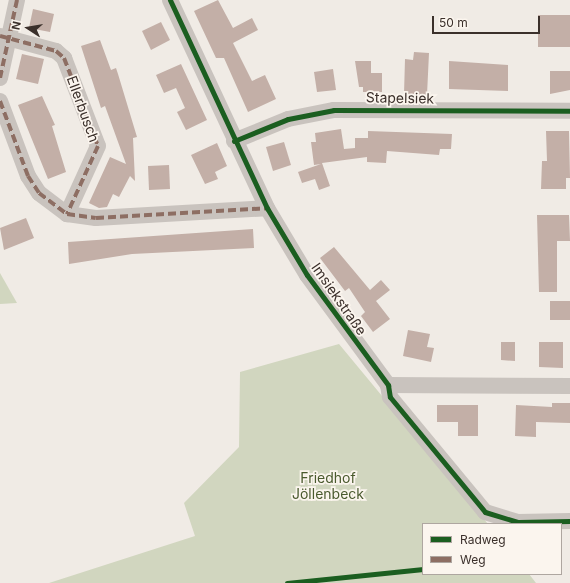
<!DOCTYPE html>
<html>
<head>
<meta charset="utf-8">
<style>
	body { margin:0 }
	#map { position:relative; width:570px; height:583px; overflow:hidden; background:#f0ebe5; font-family:Inter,sans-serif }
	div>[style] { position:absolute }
	.green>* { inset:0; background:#d1d6bf }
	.building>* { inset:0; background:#c3afa7 }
	.minor>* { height:16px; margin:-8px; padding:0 8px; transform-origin:8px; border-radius:8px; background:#c9c3be }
	.quiet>* { height:4px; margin-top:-2px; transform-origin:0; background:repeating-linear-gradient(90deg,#8d6e63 0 8px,transparent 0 12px) }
	.cycleway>* { height:5px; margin:-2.5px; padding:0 2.5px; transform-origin:2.5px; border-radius:2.5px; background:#1b5e20 }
	span { translate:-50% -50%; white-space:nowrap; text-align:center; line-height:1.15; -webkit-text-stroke:3.5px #fbf5ee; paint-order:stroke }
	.street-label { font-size:14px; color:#3b302b }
	.park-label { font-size:14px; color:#4a5a2e }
	.legend { position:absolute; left:422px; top:523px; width:140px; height:52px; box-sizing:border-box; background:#fbf5ee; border:1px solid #aea6a0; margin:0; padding:5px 7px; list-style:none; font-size:12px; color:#3b302b }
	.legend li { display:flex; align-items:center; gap:8px; height:20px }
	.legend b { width:20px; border:1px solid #aea6a0 }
	.north { position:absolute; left:8px; top:8px; width:40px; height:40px; -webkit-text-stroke:3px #fbf5ee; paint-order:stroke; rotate:282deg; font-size:11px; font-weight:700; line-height:16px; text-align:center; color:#3b302b }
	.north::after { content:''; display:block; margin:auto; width:14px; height:18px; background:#3b302b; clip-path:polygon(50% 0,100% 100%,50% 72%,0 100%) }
	.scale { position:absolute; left:432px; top:16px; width:108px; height:18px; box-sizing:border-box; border:2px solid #3b302b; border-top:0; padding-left:5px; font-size:12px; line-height:14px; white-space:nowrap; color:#3b302b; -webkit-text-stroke:3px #fbf5ee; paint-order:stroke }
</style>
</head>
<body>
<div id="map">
	<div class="green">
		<div style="clip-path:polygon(0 273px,17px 303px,0 304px)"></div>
		<div style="clip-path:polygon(339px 344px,488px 524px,423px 524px,423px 574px,529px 574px,536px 583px,49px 583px,195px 536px,184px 503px,239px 447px,240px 372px)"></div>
	</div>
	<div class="building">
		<div style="clip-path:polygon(218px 0,233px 28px,252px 18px,258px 30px,233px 43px,252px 81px,265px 75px,276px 99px,248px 112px,224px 58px,216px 58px,194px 11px)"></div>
		<div style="clip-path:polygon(33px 9px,54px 14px,50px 32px,29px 28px)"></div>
		<div style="clip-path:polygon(538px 15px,570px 15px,570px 47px,538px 47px)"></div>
		<div style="clip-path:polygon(161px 22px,170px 40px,151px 50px,142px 31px)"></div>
		<div style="clip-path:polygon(100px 40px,111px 70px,116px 68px,118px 74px,137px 137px,133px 138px,135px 181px,130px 176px,119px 197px,113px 194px,107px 207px,99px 208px,89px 203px,110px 157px,126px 164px,105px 106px,101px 108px,81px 46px)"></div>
		<div style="clip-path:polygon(414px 52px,429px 53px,427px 95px,404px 94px,405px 59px,413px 60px)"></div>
		<div style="clip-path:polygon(22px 54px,44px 59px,38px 84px,16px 79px)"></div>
		<div style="clip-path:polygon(355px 61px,371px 61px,371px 73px,382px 73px,382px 92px,363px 92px,363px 87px,359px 87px)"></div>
		<div style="clip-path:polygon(449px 61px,508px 65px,508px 91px,449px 89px)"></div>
		<div style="clip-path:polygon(181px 64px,207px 120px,186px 130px,177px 112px,185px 108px,176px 88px,164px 93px,156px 75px)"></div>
		<div style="clip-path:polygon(333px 69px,336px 90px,317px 92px,314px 72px)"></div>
		<div style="clip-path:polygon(550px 71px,570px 71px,570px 90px,550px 94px)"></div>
		<div style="clip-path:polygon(42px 96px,55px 125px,52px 126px,66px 172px,48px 179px,18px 105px)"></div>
		<div style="clip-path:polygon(341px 129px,344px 149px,355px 148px,355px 138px,368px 138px,368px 131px,452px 134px,451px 149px,440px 149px,439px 155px,387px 151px,386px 163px,367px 162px,367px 157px,322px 163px,330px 186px,319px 190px,315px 179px,302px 183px,298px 172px,321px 164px,314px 165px,311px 142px,316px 142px,315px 133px)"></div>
		<div style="clip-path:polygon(546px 131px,569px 131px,570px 178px,566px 178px,566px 189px,541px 189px,542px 161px,547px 161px)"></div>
		<div style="clip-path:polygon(284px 142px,291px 165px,273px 171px,266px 147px)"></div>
		<div style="clip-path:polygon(217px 143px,227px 166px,215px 172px,218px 179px,205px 184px,191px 155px)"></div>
		<div style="clip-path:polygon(169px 165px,170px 189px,149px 190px,148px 166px)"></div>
		<div style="clip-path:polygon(537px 215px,569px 215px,570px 241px,557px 241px,557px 292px,539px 292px)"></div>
		<div style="clip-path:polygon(26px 218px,34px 238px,4px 250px,0 228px)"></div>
		<div style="clip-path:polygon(253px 229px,254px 248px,132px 254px,69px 264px,68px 242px)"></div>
		<div style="clip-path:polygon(334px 247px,370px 290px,381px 280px,390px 290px,376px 301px,390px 319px,373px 332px,361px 316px,365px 312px,349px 288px,345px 291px,320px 258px)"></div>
		<div style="clip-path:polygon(550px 301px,570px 301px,570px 320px,550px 320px)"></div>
		<div style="clip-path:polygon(408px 330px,430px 334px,427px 347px,434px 348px,431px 362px,403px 356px)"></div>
		<div style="clip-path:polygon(501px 342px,515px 342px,515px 361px,501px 360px)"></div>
		<div style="clip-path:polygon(539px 342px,563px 342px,563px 368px,539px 367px)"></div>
		<div style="clip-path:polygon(552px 403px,570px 403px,570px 423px,536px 422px,536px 437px,515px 436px,516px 405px,552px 407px)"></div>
		<div style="clip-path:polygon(437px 405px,478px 405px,478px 436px,458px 436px,458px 422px,437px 422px)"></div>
	</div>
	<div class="minor">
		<div style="left:170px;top:0;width:230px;rotate:65deg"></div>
		<div style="left:267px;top:208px;width:78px;rotate:59.2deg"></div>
		<div style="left:307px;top:275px;width:137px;rotate:53.6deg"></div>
		<div style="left:388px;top:385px;width:12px;rotate:81deg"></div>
		<div style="left:390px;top:397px;width:149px;rotate:50.4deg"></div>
		<div style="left:485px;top:512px;width:34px;rotate:17deg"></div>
		<div style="left:518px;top:522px;width:52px;rotate:-1.1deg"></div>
		<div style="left:0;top:36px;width:58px;rotate:15deg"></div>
		<div style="left:56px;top:51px;width:11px;rotate:41deg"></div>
		<div style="left:64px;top:58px;width:94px;rotate:68.9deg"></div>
		<div style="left:98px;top:146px;width:75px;rotate:114.5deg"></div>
		<div style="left:0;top:78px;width:80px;rotate:-77.7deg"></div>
		<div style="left:0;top:101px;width:80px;rotate:69.5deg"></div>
		<div style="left:28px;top:176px;width:20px;rotate:57deg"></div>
		<div style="left:39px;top:193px;width:35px;rotate:37deg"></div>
		<div style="left:67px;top:214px;width:29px;rotate:8deg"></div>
		<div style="left:96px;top:218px;width:171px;rotate:-3.3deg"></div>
		<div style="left:234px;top:141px;width:58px;rotate:-22.2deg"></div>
		<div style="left:288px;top:119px;width:47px;rotate:-11.1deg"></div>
		<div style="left:334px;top:110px;width:236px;rotate:0.2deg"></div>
		<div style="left:388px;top:385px;width:182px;rotate:0.3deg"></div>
	</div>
	<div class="quiet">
		<div style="left:0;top:36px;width:58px;rotate:15deg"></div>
		<div style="left:56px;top:51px;width:11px;rotate:41deg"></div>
		<div style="left:64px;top:58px;width:94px;rotate:68.9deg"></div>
		<div style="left:98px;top:146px;width:75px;rotate:114.5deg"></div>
		<div style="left:0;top:78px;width:80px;rotate:-77.7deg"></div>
		<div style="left:0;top:101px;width:80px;rotate:69.5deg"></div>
		<div style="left:28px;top:176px;width:20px;rotate:57deg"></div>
		<div style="left:39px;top:193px;width:35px;rotate:37deg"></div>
		<div style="left:67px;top:214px;width:29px;rotate:8deg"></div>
		<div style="left:96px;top:218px;width:171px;rotate:-3.3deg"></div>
	</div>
	<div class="cycleway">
		<div style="left:170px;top:0;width:230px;rotate:65deg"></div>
		<div style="left:267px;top:208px;width:78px;rotate:59.2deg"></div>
		<div style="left:307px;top:275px;width:137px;rotate:53.6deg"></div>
		<div style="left:388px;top:385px;width:12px;rotate:81deg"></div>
		<div style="left:390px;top:397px;width:149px;rotate:50.4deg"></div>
		<div style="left:485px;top:512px;width:34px;rotate:17deg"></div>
		<div style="left:518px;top:522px;width:52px;rotate:-1.1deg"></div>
		<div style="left:234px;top:141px;width:58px;rotate:-22.2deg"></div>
		<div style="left:288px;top:119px;width:47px;rotate:-11.1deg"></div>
		<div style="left:334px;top:110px;width:236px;rotate:0.2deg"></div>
		<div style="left:287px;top:583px;width:137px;rotate:-5.9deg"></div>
	</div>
	<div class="street-label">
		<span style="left:400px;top:98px;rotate:1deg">Stapelsiek</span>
		<span style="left:83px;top:109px;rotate:70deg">Ellerbusch</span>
		<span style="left:339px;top:299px;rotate:55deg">Imsiekstraße</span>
	</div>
	<div class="park-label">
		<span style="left:328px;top:486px">Friedhof<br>Jöllenbeck</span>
	</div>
	<ul class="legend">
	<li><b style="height:5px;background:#1b5e20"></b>Radweg</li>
	<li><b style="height:5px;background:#8d6e63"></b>Weg</li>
	</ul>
	<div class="north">N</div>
	<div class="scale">50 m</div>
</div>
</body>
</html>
